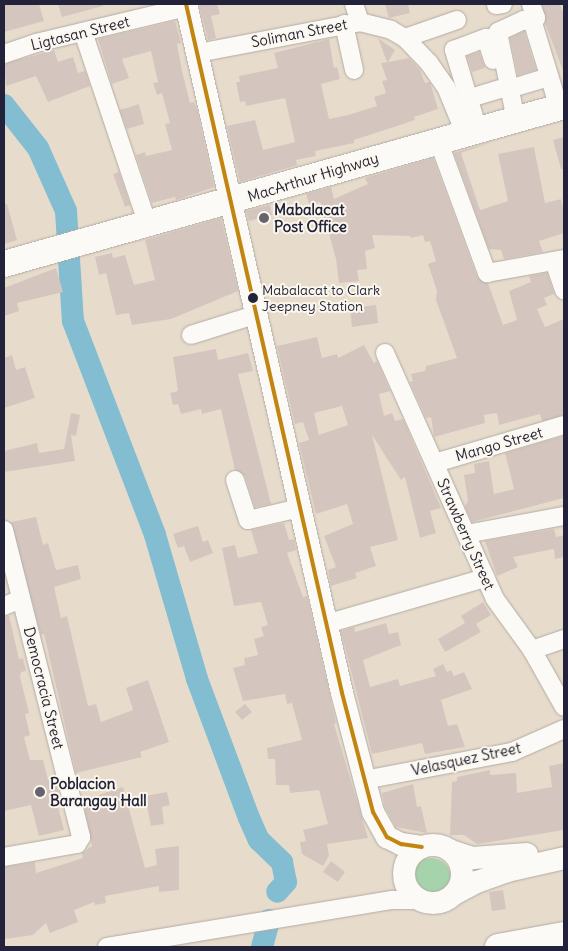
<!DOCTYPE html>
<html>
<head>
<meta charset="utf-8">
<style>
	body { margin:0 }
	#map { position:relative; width:568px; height:951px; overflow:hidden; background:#e7dccc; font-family:Delius,sans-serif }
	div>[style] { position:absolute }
	.green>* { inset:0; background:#a6d3ac }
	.round { border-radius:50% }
	.river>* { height:22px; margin:-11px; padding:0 11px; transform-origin:11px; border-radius:11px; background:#82bdd1 }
	.building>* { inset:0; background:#d4c6bf }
	.roads { filter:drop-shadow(0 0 1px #b2aba3) drop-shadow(0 0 1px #b2aba3) }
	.minor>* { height:18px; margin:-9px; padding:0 9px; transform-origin:9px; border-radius:9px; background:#fbfaf7 }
	.major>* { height:22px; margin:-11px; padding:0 11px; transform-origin:11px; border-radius:11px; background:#fbfaf7 }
	.major>.ring { margin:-11px; padding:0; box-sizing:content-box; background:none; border:22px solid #fbfaf7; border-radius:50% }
	.highway>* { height:26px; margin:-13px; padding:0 13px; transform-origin:13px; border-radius:13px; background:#fbfaf7 }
	.bus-1>* { height:4px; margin:-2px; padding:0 2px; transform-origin:2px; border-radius:2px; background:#c2850f }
	.dots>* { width:14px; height:14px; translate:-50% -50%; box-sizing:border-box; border:2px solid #fbf7ec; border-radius:50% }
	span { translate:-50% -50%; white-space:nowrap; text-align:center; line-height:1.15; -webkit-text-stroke:4px #fbf7ec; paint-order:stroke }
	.bus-label { font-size:14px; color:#22223b }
	.left { translate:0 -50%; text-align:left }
	.street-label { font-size:15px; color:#22223b }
	.poi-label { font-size:15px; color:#22223b; font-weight:700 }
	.frame { position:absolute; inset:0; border:5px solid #22223b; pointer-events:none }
</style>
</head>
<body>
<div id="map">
	<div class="green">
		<div class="round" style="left:411px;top:858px;width:40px;height:40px"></div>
	</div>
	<div class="river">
		<div style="left:4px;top:105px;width:55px;rotate:51.7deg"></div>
		<div style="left:38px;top:148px;width:69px;rotate:66deg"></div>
		<div style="left:66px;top:211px;width:110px;rotate:86.4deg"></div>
		<div style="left:73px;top:321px;width:229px;rotate:69deg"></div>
		<div style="left:155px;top:535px;width:150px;rotate:73.7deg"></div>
		<div style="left:197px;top:679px;width:148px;rotate:69.5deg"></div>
		<div style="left:249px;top:818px;width:24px;rotate:66deg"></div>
		<div style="left:259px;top:840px;width:32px;rotate:44deg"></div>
		<div style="left:282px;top:862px;width:20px;rotate:79deg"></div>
		<div style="left:286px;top:882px;width:13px;rotate:132deg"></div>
		<div style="left:262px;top:947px;width:28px;rotate:-75deg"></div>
	</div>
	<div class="building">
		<div style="clip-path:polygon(4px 4px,39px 4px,44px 21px,4px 32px)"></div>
		<div style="clip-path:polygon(58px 4px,103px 4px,103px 6px,62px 17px)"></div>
		<div style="clip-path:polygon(199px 4px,217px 4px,220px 14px,211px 16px,216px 38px,208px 40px)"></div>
		<div style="clip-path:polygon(385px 4px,408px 4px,410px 13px,389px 18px)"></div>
		<div style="clip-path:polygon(542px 4px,560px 4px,564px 15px,564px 73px,545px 23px)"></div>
		<div style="clip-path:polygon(175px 21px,181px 43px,177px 44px,182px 71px,190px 103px,194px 102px,197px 110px,214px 187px,176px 200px,175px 197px,152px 203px,136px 155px,145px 152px,146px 156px,172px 150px,165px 124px,170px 123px,162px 93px,157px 95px,153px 83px,158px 82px,151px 51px,122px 59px,129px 78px,112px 84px,98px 39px)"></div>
		<div style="clip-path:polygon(524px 31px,536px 70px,518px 75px,510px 38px)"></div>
		<div style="clip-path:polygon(378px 38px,395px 50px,388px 62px,409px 58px,420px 70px,425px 83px,430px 82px,438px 109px,414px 117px,415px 120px,354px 140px,354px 143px,315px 151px,316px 156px,296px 160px,297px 165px,240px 182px,227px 126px,255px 120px,263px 150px,295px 142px,285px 98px,246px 106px,245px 101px,240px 102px,236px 82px,240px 82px,239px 76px,278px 68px,274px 53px,329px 39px,334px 68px,337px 67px,340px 79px,321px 84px,329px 119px,348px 115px,377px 106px,374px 97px,386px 93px,382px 81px,387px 80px,381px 63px,387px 62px)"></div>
		<div style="clip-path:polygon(54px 50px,58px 62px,73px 57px,78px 73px,85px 71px,90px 86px,48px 102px,36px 76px,6px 86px,4px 64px)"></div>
		<div style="clip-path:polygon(479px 52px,485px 68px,472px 72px,467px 56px)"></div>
		<div style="clip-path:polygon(139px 104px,144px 124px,127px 129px,120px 110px)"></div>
		<div style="clip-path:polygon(564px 137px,564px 169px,561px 169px,553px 140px)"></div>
		<div style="clip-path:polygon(492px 142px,461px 153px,480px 210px,508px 201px,498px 154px,534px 147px,545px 203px,561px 199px,564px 213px,564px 233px,539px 241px,543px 252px,504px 259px,501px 250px,489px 249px,454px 153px)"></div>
		<div style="clip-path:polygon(433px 158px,477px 277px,488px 283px,503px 325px,517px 320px,509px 291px,531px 282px,529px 276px,547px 273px,554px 294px,544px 298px,547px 305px,537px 309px,545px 327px,564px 319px,564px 415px,542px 421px,540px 414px,499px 425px,497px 413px,484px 415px,485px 423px,434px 437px,431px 417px,426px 418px,410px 382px,413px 381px,411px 374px,425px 371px,426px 366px,457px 358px,436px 300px,437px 291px,428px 264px,436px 261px,430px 241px,425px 242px,423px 235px,411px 238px,410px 236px,372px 235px,375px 248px,365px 251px,367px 269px,357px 270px,359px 281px,339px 283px,336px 259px,320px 202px,309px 204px,306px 194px,331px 187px,334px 199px,368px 184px,365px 178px)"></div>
		<div style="clip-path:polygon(119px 172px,130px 205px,125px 207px,113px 174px)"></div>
		<div style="clip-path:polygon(4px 204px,7px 204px,17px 240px,4px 244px)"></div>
		<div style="clip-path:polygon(270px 205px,272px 215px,249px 221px,246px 211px)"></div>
		<div style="clip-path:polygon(221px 218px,238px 291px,171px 319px,132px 325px,129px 313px,116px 315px,106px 273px,99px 275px,95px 257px,112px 253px,113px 258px,125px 255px,134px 285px,155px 280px,145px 240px)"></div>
		<div style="clip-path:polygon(56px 268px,63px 292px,17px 303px,19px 311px,4px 316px,4px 288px)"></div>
		<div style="clip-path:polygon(376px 305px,378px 323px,352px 327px,350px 308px)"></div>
		<div style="clip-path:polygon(evenodd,317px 337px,322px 358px,337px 354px,338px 358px,364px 345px,374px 363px,377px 361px,390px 391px,379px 394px,384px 416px,392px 413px,395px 421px,403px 419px,441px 508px,430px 511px,436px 533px,420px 538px,405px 477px,401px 480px,372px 435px,398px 540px,370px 547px,376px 566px,355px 573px,357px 578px,331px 586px,328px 570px,336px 567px,324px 536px,353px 524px,347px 504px,316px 514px,299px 443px,309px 440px,303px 422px,295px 424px,277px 346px,317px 337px,342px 406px,348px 425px,319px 435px,314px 413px,342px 406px)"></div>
		<div style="clip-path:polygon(216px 349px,218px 360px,248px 353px,253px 371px,238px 374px,271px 504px,255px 507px,245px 476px,235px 470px,221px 409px,202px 414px,201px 409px,181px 414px,178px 404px,173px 405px,170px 393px,178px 391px,173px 357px)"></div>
		<div style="clip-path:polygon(12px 355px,16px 370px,25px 367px,35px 398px,4px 408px,4px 358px)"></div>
		<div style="clip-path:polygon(71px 413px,80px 415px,76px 436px,71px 435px,75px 461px,4px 472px,4px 451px,37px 443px,39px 453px,64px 449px)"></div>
		<div style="clip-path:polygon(564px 436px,564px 498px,472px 522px,465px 506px,468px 501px,464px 475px,475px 473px,474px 464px,489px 461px,494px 494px,514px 489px,505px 453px)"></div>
		<div style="clip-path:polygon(36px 517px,43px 545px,48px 543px,56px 570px,78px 565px,81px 579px,54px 587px,61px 618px,67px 616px,88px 706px,96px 704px,101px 722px,133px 710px,126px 688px,148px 680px,169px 742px,140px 752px,142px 757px,76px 773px,44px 634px,41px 635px,11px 522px)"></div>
		<div style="clip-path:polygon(284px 523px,289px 540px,294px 539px,296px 550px,287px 553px,303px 597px,307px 596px,336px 723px,334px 724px,368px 838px,327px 844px,329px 856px,323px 866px,302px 854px,300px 842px,306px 841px,303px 830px,328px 824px,319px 790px,290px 793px,289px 785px,276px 785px,275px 759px,268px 759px,267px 748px,302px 740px,292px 703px,287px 704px,285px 694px,243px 701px,233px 668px,245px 665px,244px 658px,258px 655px,254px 639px,264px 636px,261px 627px,268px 625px,261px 602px,234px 606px,222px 548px,235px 545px,238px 558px,258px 553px,251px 530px)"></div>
		<div style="clip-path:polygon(198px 526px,203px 542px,208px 540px,213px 553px,190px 562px,184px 546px,178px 548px,173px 534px)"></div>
		<div style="clip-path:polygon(554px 529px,556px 537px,564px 535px,564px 557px,555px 559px,554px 549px,513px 557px,518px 567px,497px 576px,485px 541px)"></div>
		<div style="clip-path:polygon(483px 602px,491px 615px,476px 624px,481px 632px,445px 652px,438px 639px,465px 623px,461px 616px)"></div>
		<div style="clip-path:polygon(4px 616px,9px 616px,19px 659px,23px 658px,26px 671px,21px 672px,20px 677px,29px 713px,25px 714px,30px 735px,24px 737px,30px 760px,43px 760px,48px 780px,55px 779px,60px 798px,56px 799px,64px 830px,39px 836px,31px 805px,4px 811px)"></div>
		<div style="clip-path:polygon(386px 623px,389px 634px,398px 632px,401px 645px,363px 660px,370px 687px,398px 679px,400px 686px,436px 676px,433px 669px,443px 664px,447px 672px,451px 670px,454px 676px,464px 672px,472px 689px,441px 700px,448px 726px,457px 724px,465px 747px,425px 754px,422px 743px,372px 754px,341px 631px,354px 627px,355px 632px)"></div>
		<div style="clip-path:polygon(245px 704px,252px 712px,242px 720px,235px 712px)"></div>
		<div style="clip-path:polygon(564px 763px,564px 830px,477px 844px,464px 835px,450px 835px,452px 782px,457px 781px,457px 777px,490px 770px,490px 775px,516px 773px,517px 793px,552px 787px,549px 766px)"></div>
		<div style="clip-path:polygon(413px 784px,417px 807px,421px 806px,427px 833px,396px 827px,385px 807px,382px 793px)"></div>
		<div style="clip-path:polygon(123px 787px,145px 868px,157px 865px,155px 849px,179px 846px,179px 890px,159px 892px,159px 886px,105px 896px,106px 903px,95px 905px,94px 902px,74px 910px,78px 922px,50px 933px,46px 923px,33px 935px,4px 939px,4px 867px,35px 862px,36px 873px,83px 858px,82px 853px,92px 846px,83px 800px)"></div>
		<div style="clip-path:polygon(167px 792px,170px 805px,162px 807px,164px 824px,151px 826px,145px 796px)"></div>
		<div style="clip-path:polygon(331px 861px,345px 872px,338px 882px,323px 872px)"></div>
		<div style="clip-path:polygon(503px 890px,506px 909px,492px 911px,489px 892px)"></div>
	</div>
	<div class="roads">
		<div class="minor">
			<div style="left:354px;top:4px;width:19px;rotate:72deg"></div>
			<div style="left:531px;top:4px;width:15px;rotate:70deg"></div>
			<div style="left:536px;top:18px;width:6px;rotate:121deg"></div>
			<div style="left:496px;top:5px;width:7px;rotate:-8deg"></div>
			<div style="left:344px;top:24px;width:47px;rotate:77.7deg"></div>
			<div style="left:83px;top:32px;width:200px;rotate:71.4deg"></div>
			<div style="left:405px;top:38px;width:55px;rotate:-19.1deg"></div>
			<div style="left:198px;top:53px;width:165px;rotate:-10.8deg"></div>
			<div style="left:360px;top:22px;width:32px;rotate:14deg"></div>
			<div style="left:391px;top:30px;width:16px;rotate:30deg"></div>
			<div style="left:405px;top:38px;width:35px;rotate:46deg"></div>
			<div style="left:429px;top:63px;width:29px;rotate:55deg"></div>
			<div style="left:446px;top:87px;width:50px;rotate:67.6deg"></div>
			<div style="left:4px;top:54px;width:34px;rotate:-19deg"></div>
			<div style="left:36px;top:43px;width:155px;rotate:-13.4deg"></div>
			<div style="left:509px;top:89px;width:42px;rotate:-16.7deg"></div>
			<div style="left:467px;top:99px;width:34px;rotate:-17deg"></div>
			<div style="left:516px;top:120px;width:90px;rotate:-101.6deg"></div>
			<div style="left:498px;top:32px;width:29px;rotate:-25deg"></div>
			<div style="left:524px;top:20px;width:9px;rotate:18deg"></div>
			<div style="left:533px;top:23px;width:89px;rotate:73deg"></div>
			<div style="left:478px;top:130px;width:84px;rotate:-106.7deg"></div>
			<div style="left:454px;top:50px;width:34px;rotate:-21deg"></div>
			<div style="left:486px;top:38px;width:23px;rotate:72deg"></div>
			<div style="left:438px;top:140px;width:142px;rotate:69.8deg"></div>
			<div style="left:487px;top:273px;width:78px;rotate:-10.3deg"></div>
			<div style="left:554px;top:261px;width:31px;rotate:71deg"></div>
			<div style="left:191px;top:335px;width:67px;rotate:-17.4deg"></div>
			<div style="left:385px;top:353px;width:269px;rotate:65.9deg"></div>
			<div style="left:495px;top:599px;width:63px;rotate:54deg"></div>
			<div style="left:532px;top:650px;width:65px;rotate:60.7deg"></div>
			<div style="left:435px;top:463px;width:134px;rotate:-16.4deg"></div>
			<div style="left:235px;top:480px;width:42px;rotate:72deg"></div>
			<div style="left:248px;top:520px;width:53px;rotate:-13deg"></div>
			<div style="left:4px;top:530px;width:317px;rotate:75.9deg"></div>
			<div style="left:81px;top:837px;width:8px;rotate:120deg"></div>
			<div style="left:77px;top:844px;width:74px;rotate:169.9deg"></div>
			<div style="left:466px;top:534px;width:100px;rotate:-10.4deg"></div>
			<div style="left:4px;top:606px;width:18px;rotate:-22deg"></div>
			<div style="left:326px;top:624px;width:166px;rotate:-16.1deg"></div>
			<div style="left:532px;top:650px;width:34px;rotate:-19deg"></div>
			<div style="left:364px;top:780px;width:151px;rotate:-10.7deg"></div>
			<div style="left:512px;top:752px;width:57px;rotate:-23.9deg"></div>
			<div style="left:107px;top:947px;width:289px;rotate:-9.4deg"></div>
			<div style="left:392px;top:900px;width:28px"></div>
		</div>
		<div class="major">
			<div style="left:186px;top:4px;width:706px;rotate:77.24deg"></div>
			<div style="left:342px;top:693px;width:123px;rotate:75.4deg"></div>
			<div style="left:373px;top:812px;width:29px;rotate:61deg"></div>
			<div style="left:387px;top:837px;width:16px;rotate:27deg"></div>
			<div style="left:401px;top:844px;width:21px;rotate:8deg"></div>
			<div class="ring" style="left:404px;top:845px;width:36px;height:36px"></div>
			<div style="left:451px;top:851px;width:23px;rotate:18deg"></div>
			<div style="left:473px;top:858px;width:54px;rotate:-4.2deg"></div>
			<div style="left:454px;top:894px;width:26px;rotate:-28deg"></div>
			<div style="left:477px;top:882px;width:32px;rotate:-20deg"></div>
			<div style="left:507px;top:871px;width:58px;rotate:-12.8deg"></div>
		</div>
		<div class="highway">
			<div style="left:4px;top:264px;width:582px;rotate:-15.76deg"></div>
			<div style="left:498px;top:947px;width:67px;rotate:-10.3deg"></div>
		</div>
	</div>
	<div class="bus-1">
		<div style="left:186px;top:4px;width:706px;rotate:77.24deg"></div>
		<div style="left:342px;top:693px;width:123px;rotate:75.4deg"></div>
		<div style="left:373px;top:812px;width:29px;rotate:61deg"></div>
		<div style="left:387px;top:837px;width:16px;rotate:27deg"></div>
		<div style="left:401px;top:844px;width:21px;rotate:8deg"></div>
	</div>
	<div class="dots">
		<div style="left:264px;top:218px;background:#67636e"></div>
		<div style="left:253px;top:298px;background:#22223b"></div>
		<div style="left:40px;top:792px;background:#67636e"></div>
	</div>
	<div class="bus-label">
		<span class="left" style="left:262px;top:298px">Mabalacat to Clark<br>Jeepney Station</span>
	</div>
	<div class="street-label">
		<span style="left:80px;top:33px;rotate:-14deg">Ligtasan Street</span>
		<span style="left:299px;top:33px;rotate:-11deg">Soliman Street</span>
		<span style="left:313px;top:177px;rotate:-17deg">MacArthur Highway</span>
		<span style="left:499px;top:444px;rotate:-16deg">Mango Street</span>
		<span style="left:466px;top:534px;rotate:66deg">Strawberry Street</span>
		<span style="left:44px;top:688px;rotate:76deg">Democracia Street</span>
		<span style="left:466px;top:759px;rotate:-12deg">Velasquez Street</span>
	</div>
	<div class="poi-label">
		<span class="left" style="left:274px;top:218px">Mabalacat<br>Post Office</span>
		<span class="left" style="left:50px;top:792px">Poblacion<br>Barangay Hall</span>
	</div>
	<div class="frame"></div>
</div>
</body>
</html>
